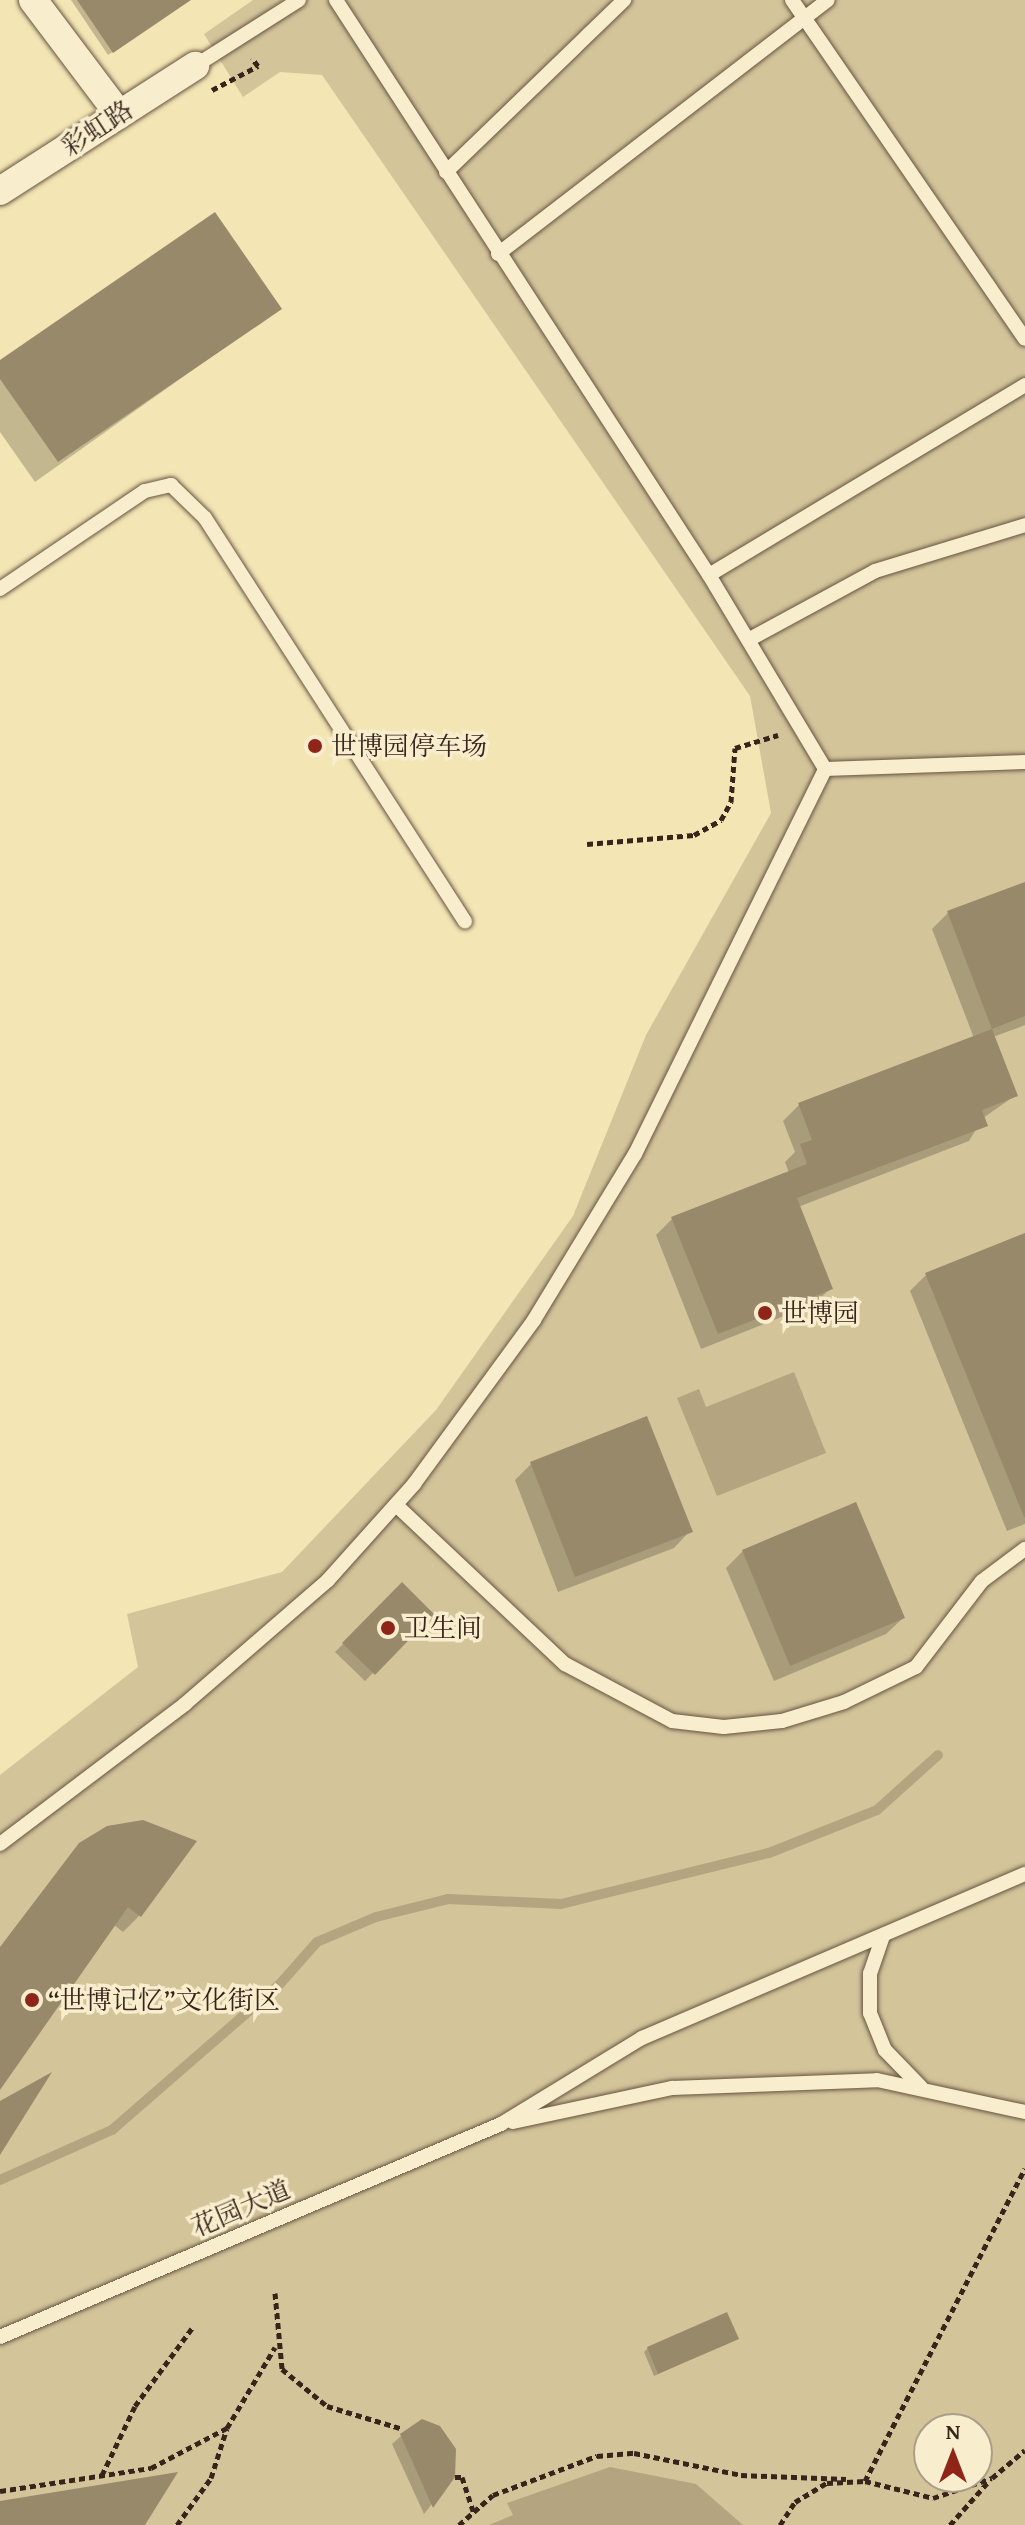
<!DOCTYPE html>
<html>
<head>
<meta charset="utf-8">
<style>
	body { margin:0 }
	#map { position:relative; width:1025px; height:2525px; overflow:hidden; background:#f4e5b4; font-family:"Gentium Book Plus","Noto Serif SC",serif }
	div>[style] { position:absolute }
	.green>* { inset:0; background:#d4c49a }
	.water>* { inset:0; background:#b4a480 }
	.shadow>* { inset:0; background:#0003 }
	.stream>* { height:10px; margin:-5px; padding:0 5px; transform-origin:5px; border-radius:5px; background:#b4a480 }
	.building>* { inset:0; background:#99896b }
	.path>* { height:5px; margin-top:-2.5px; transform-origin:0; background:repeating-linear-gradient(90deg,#37251c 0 6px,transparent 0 10px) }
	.roads { filter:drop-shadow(0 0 2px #665542) drop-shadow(0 0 2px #665542) }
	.service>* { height:14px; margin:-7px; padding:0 7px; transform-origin:7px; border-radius:7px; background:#f8eece }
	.minor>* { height:28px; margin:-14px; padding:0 14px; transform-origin:14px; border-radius:14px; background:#f8eece }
	.dots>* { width:22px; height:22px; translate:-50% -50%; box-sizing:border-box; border:4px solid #f8eece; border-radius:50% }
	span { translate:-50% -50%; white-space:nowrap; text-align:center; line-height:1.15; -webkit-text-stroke:7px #f8eece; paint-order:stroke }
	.street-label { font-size:26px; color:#37251c }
	.poi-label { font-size:26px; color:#37251c }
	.left { translate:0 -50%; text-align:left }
	.north { position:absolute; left:913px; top:2413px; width:80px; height:80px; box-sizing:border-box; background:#f8eece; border:2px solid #ab9e87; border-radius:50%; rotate:0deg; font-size:22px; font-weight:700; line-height:32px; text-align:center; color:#37251c }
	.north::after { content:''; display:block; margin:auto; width:28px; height:36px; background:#8f2418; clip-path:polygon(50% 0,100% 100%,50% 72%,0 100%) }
</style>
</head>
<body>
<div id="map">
	<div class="green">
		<div style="clip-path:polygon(evenodd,253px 0,1025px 0,1025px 2525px,0 2525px,0 1775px,138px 1667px,127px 1614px,282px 1572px,436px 1410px,573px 1216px,646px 1035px,771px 813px,750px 696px,322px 75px,280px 72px,243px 97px,204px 34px,253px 0,929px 2429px,977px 2429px,977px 2477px,929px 2477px,929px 2429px)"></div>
	</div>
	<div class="water">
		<div style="clip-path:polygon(794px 1372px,826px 1453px,717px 1496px,677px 1398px,699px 1389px,706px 1407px)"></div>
		<div style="clip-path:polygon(610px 2467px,696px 2484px,743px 2525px,489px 2525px,513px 2515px,507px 2503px)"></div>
	</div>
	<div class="shadow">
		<div style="clip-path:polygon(71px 0,190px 0,108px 55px)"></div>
		<div style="clip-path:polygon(280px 308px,35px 482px,0 432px,0 362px)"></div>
		<div style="clip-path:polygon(1025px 884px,1025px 1025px,993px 1037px,1016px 1095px,983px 1118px,969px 1141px,798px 1207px,831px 1288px,814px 1304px,701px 1349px,656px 1235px,672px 1219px,789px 1173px,785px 1162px,795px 1152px,783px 1121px,799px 1105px,974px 1038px,932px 929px,948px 913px)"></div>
		<div style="clip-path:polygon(1025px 1235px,1025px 1524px,1007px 1531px,910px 1291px,926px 1275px)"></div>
		<div style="clip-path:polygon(531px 1464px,690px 1531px,674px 1548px,558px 1592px,515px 1480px)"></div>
		<div style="clip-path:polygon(743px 1551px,903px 1618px,886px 1634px,774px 1681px,726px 1568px)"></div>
		<div style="clip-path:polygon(402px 1585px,432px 1614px,365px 1681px,335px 1652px)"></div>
		<div style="clip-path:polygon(193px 1842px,139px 1916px,123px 1932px,113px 1924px,0 2086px,0 1949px)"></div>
		<div style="clip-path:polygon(736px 2338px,654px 2376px,644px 2352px,648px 2348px)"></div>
		<div style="clip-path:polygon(401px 2436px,453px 2477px,424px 2514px,392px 2444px)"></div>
	</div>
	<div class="stream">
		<div style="left:0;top:2180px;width:123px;rotate:-24.1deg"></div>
		<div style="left:112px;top:2130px;width:221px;rotate:-41deg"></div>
		<div style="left:279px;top:1985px;width:57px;rotate:-48.5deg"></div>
		<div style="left:317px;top:1942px;width:64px;rotate:-23deg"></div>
		<div style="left:376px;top:1917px;width:74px;rotate:-14deg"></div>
		<div style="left:448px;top:1899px;width:113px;rotate:2.5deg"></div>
		<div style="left:561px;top:1904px;width:214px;rotate:-13.8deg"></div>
		<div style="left:769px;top:1853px;width:116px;rotate:-21.7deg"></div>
		<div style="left:877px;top:1810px;width:82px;rotate:-42deg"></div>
	</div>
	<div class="building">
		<div style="clip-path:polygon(77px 0,191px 0,113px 53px)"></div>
		<div style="clip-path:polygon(215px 212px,282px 309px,58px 462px,0 379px,0 360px)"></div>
		<div style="clip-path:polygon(1025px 882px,1025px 1016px,992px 1029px,947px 911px)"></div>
		<div style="clip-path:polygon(992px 1029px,1018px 1096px,982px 1110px,988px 1126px,797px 1198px,833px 1289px,718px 1334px,671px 1217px,807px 1164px,800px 1144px,812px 1140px,798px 1103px)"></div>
		<div style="clip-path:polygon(1025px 1233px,1025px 1517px,1024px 1517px,925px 1273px)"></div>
		<div style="clip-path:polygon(647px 1416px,693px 1532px,575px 1577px,530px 1462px)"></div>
		<div style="clip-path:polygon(856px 1502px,905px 1618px,790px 1666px,742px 1550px)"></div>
		<div style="clip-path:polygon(402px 1582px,434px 1614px,375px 1675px,342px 1643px)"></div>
		<div style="clip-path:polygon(143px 1820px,197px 1841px,141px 1917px,128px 1907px,0 2090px,0 1947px,79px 1843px,107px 1826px)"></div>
		<div style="clip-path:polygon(52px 2072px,0 2155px,0 2101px)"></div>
		<div style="clip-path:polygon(727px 2312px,739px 2339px,658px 2374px,647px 2347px)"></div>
		<div style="clip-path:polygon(422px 2419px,440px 2426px,456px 2449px,455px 2477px,433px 2508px,400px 2434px)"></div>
		<div style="clip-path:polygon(178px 2472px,145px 2525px,0 2525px,0 2501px)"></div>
	</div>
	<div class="path">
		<div style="left:212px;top:90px;width:52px;rotate:-27.6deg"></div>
		<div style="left:258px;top:66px;width:10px;rotate:-127deg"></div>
		<div style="left:587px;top:844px;width:107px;rotate:-4.8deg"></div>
		<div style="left:694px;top:835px;width:31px;rotate:-29deg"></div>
		<div style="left:721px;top:820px;width:21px;rotate:-61deg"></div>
		<div style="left:731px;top:802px;width:54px;rotate:-85.8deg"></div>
		<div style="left:735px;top:748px;width:45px;rotate:-16.8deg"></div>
		<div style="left:275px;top:2293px;width:76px;rotate:84.7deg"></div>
		<div style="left:282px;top:2369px;width:58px;rotate:39.4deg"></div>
		<div style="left:327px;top:2406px;width:79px;rotate:16.8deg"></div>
		<div style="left:102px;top:2475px;width:76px;rotate:-64.4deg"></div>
		<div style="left:135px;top:2406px;width:97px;rotate:-53.8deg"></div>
		<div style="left:455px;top:2477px;width:7px"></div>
		<div style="left:462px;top:2477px;width:39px;rotate:72deg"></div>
		<div style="left:865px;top:2481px;width:351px;rotate:-62.9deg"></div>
		<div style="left:0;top:2491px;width:153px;rotate:-8.7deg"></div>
		<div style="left:151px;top:2468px;width:86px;rotate:-27.8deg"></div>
		<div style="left:177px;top:2525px;width:58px;rotate:-54.1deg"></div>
		<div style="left:211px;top:2478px;width:52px;rotate:-72.3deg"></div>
		<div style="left:227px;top:2428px;width:94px;rotate:-59.3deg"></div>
		<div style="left:459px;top:2525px;width:45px;rotate:-41.4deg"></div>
		<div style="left:493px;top:2495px;width:111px;rotate:-20.6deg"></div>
		<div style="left:597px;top:2456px;width:37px;rotate:-5deg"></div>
		<div style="left:634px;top:2453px;width:109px;rotate:11.6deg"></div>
		<div style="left:741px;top:2475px;width:105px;rotate:2.2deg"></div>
		<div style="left:780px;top:2525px;width:27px;rotate:-57deg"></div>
		<div style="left:795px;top:2502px;width:37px;rotate:-31deg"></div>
		<div style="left:827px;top:2483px;width:38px;rotate:-3deg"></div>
		<div style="left:865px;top:2481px;width:70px;rotate:14deg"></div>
		<div style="left:933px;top:2498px;width:62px;rotate:-18.7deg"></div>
		<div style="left:992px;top:2478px;width:43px;rotate:-40.3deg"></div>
		<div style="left:950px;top:2525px;width:57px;rotate:-48.5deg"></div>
	</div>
	<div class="roads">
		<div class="service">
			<div style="left:336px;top:0;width:685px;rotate:57.03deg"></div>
			<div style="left:709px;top:575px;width:226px;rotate:59.1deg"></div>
			<div style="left:792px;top:0;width:411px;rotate:55.5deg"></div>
			<div style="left:195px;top:66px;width:123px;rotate:-32.4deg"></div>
			<div style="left:446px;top:172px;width:248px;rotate:-44deg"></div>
			<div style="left:498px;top:254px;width:416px;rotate:-37.6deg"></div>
			<div style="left:709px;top:575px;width:369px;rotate:-31deg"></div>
			<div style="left:0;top:589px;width:175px;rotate:-34.1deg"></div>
			<div style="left:145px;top:491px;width:27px;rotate:-13deg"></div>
			<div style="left:171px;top:485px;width:47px;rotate:44.1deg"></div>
			<div style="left:205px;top:518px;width:480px;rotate:57.2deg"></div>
			<div style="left:750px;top:639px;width:142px;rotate:-28.5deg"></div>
			<div style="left:875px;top:571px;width:157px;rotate:-17deg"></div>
			<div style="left:825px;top:769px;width:200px;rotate:-2deg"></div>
			<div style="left:396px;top:1505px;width:232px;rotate:43.3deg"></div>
			<div style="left:565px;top:1664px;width:121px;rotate:28deg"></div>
			<div style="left:672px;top:1721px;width:52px;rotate:6.6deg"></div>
			<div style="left:724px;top:1727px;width:58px;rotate:-5.9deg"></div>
			<div style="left:782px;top:1721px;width:65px;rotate:-17deg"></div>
			<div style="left:844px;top:1702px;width:80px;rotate:-25.9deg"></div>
			<div style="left:916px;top:1667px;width:108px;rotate:-52.5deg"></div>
			<div style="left:982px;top:1581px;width:54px;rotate:-36.7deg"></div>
			<div style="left:0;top:1844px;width:232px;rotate:-37.1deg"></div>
			<div style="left:185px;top:1704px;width:189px;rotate:-40.9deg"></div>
			<div style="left:328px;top:1580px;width:129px;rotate:-48.1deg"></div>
			<div style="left:414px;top:1484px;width:203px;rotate:-53.8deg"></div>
			<div style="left:534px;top:1320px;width:194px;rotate:-58.7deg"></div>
			<div style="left:635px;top:1154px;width:429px;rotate:-63.7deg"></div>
			<div style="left:883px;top:1936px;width:39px;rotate:109deg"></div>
			<div style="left:870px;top:1973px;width:40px;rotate:90deg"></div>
			<div style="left:870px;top:2013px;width:40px;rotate:68deg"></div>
			<div style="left:885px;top:2050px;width:52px;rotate:45.8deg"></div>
			<div style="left:513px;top:2122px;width:163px;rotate:-12.1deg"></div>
			<div style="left:672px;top:2088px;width:205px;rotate:-2.2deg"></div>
			<div style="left:877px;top:2080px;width:151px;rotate:12.2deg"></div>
			<div style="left:0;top:2337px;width:544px;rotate:-23.03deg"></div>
			<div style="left:501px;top:2124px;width:165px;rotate:-31.4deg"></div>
			<div style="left:642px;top:2038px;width:417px;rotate:-23.2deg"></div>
		</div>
		<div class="minor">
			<div style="left:33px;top:0;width:143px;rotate:53deg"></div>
			<div style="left:0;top:191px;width:232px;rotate:-32.7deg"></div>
		</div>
	</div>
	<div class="dots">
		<div style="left:315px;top:746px;background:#8f2418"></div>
		<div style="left:765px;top:1313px;background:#8f2418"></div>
		<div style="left:388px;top:1628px;background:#8f2418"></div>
		<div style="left:32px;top:2000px;background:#8f2418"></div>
	</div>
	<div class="street-label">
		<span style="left:97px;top:128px;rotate:-33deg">彩虹路</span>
		<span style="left:241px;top:2208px;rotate:-23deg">花园大道</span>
	</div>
	<div class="poi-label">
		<span class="left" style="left:331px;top:746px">世博园停车场</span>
		<span class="left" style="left:781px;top:1313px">世博园</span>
		<span class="left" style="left:404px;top:1628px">卫生间</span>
		<span class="left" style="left:48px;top:2000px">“世博记忆”文化街区</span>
	</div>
	<div class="north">N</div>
</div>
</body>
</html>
